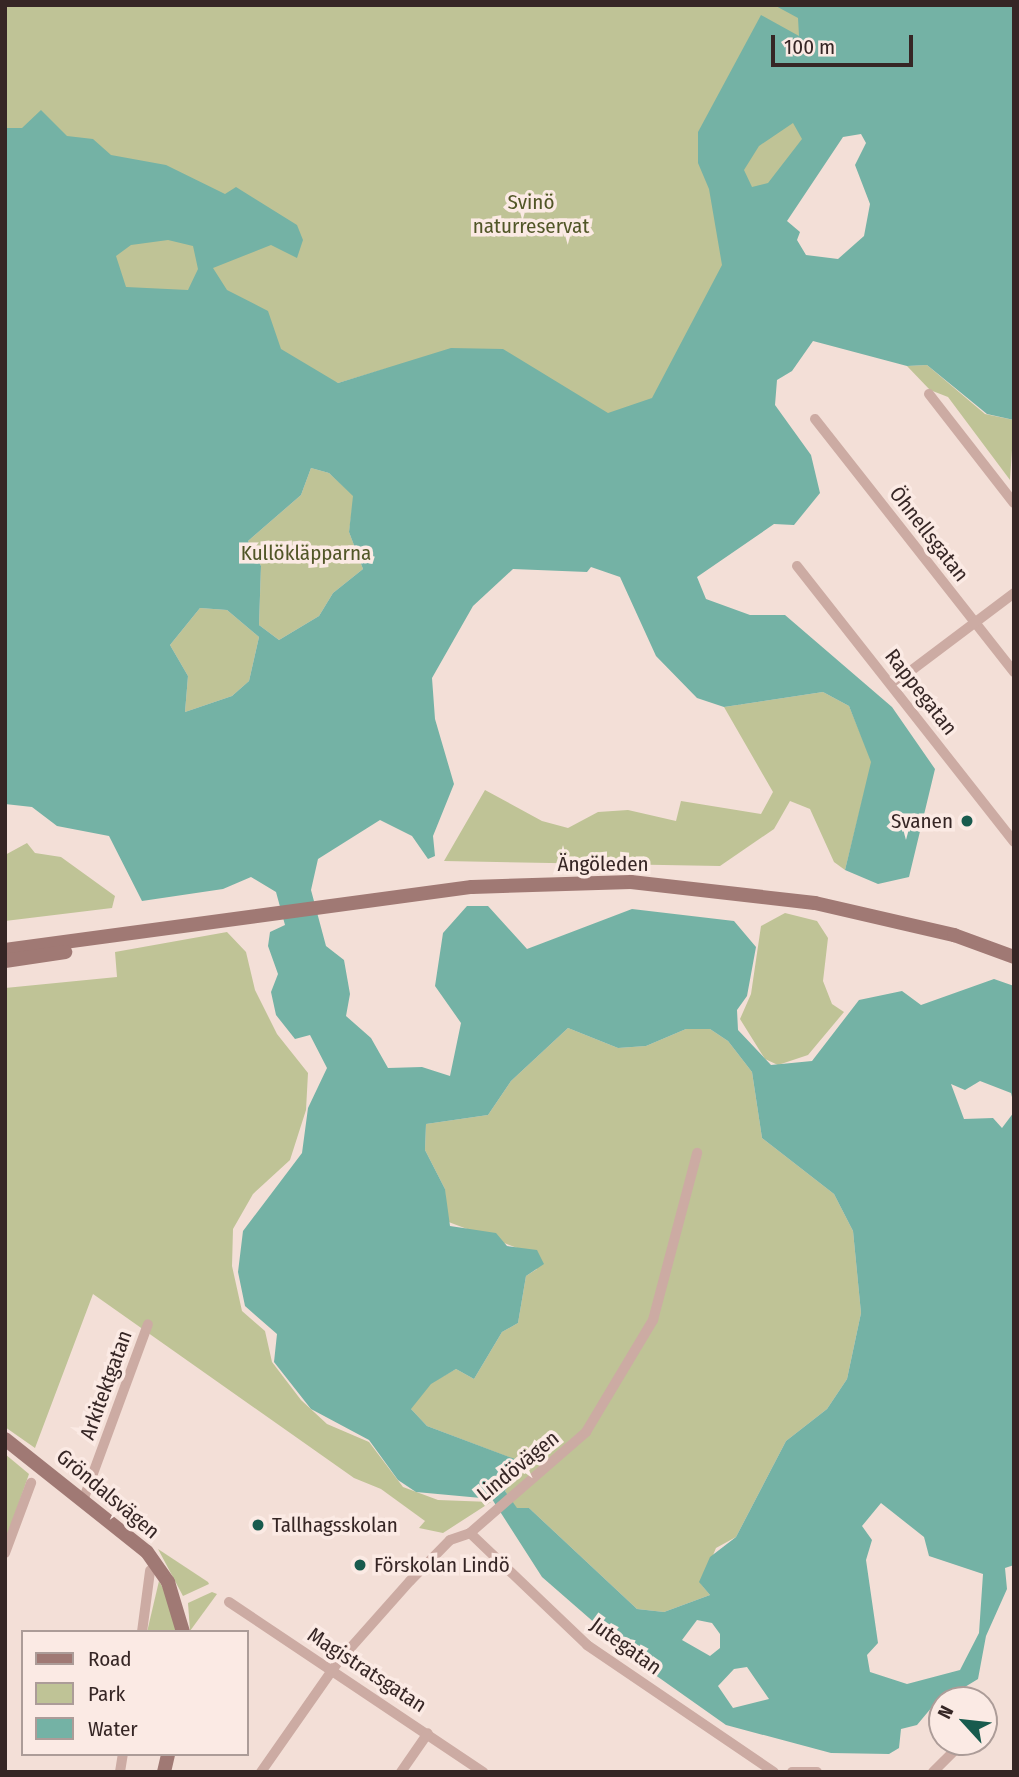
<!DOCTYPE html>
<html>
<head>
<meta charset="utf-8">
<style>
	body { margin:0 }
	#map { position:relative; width:1019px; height:1777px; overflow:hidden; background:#f3dfd7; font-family:"Fira Sans Condensed",sans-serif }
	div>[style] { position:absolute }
	.green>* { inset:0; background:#bfc396 }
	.water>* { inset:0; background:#74b2a5 }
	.street>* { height:10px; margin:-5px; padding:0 5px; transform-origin:5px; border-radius:5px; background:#ccaba3 }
	.secondary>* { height:14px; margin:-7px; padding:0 7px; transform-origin:7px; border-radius:7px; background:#a07974 }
	.dots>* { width:19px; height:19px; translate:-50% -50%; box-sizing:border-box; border:4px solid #fbeae4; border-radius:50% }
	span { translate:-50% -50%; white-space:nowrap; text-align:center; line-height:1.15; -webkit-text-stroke:7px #fbeae4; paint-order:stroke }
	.park-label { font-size:21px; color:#515627 }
	.street-label { font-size:21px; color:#362625 }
	.poi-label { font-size:21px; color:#362625 }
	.right { translate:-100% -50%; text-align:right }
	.left { translate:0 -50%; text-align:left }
	.frame { position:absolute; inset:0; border:7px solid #362625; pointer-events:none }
	.legend { position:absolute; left:21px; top:1630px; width:228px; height:126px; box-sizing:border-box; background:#fbeae4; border:2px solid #ac9c98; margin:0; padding:9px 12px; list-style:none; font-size:21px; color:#362625 }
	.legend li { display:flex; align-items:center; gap:14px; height:35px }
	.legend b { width:35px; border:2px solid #ac9c98 }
	.north { position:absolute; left:928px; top:1686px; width:70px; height:70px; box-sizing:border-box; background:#fbeae4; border:2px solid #ac9c98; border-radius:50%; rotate:297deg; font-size:19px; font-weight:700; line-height:28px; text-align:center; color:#362625 }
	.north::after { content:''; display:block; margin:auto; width:24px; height:32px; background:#185b4e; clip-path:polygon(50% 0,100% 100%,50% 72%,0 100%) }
	.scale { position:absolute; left:771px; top:35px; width:142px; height:32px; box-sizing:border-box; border:4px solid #362625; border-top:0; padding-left:9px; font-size:21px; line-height:24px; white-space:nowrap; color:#362625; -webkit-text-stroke:5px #fbeae4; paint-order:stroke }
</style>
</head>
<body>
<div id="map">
	<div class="green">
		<div style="clip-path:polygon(5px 5px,877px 5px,677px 383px,527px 477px,388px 368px,338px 383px,5px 272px)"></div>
		<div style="clip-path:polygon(927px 365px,985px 414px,1014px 420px,1010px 480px,948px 397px,930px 390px,907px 366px)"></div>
		<div style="clip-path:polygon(311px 468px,329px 473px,354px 496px,349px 532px,363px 569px,333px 593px,319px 616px,279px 640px,259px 625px,261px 566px,248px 541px,301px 495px)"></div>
		<div style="clip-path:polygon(200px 608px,227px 610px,259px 637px,249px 681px,232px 696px,185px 712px,188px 676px,170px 645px)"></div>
		<div style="clip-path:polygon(823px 692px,849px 706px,872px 762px,845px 870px,834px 862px,810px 809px,790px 801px,774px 829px,720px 866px,444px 861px,485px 790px,542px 821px,568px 828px,598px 812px,628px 810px,676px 821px,681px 801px,761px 814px,773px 792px,724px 707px)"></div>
		<div style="clip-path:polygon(27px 843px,35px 853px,61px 857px,115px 896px,112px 908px,5px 921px,5px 855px)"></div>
		<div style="clip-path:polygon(785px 913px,817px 921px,828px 938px,823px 981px,832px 1004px,844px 1012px,808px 1055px,778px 1065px,765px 1059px,740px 1019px,751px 994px,761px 926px)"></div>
		<div style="clip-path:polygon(227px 932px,246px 952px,255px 990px,277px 1034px,308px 1073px,306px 1110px,290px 1160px,253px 1194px,233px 1229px,232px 1266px,242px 1311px,265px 1331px,272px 1362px,301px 1400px,327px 1424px,369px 1442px,403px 1487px,438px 1500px,491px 1502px,443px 1533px,419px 1528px,425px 1521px,381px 1489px,354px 1478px,93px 1294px,35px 1448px,5px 1427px,5px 988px,117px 977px,115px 952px)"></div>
		<div style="clip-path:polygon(568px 1028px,618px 1048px,646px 1046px,686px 1029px,710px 1029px,728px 1041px,752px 1072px,762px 1138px,834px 1194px,853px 1231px,861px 1313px,847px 1379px,827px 1409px,786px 1441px,736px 1537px,716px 1548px,701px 1584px,710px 1595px,664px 1612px,637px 1609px,529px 1508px,517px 1509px,505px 1491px,516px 1475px,509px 1469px,514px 1459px,427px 1426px,410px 1408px,431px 1383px,456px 1369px,474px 1379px,502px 1332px,518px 1323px,526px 1276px,537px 1269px,525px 1251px,446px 1221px,445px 1189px,425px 1150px,426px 1124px,488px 1115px,511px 1081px)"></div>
		<div style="clip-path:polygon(5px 1454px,29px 1474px,5px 1543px)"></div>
		<div style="clip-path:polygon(158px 1549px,208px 1582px,209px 1584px,183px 1596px)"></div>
		<div style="clip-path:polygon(159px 1581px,170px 1600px,176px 1632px,147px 1632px)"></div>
		<div style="clip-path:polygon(212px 1592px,217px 1594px,190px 1631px,188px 1603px)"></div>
	</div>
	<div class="water">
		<div style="clip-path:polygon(evenodd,774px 5px,1014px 5px,1014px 420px,987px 414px,927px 365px,907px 366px,813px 341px,792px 371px,777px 380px,775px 405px,811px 455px,820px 493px,794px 525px,774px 524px,697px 577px,706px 599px,750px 615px,785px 615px,892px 707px,935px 769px,909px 877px,878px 884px,845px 870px,871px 762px,849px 706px,823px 692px,724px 707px,697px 698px,656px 656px,620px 577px,591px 567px,587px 572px,513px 569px,473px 606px,432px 678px,435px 719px,454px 784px,433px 836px,435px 856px,428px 859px,412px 836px,380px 820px,318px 859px,311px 890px,326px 946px,344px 960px,350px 994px,346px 1016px,371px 1038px,388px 1068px,422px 1067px,450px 1076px,461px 1023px,435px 986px,443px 933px,467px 906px,488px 906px,527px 949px,632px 909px,734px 921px,756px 947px,747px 996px,737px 1010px,738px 1030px,771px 1065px,812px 1061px,859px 1000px,902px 991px,921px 1005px,994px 979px,1014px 986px,1014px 1105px,1011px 1093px,980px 1081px,965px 1090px,951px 1084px,964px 1119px,993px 1118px,1002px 1128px,1014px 1112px,1014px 1565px,1005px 1568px,1007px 1589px,986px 1636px,978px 1679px,932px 1707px,917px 1725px,901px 1729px,899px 1748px,889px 1754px,831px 1753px,726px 1725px,651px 1672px,542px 1577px,492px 1499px,416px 1492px,398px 1480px,369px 1440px,311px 1409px,274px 1362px,277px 1334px,245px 1306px,238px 1272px,243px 1231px,302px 1153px,308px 1108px,327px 1068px,310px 1035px,295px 1039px,276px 1015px,271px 992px,278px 974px,268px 946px,270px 932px,285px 925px,276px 892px,251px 877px,223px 889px,142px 901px,109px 836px,57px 826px,32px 807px,5px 804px,5px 128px,22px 128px,41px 110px,67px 136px,93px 139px,111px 155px,166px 165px,225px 194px,236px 187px,297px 225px,303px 240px,297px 258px,271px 245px,213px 268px,227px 290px,268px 311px,281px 349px,338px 383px,451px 348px,503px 349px,608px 413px,652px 398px,722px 265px,709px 189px,698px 163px,698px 132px,761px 15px,799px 36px,798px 18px,774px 5px,793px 123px,802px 139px,768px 183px,752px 187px,744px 170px,759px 146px,793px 123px,774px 5px,861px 134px,866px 143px,855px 165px,870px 204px,864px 236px,838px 259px,806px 255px,797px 240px,800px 232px,787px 221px,843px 137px,861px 134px,774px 5px,168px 240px,193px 246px,198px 269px,188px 290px,126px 287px,116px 256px,131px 245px,168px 240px,774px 5px,311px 468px,329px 473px,353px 496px,349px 532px,363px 569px,333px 593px,319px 616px,279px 640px,259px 625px,261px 566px,248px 541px,301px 495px,311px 468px,774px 5px,200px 608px,227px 610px,259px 637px,249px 681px,232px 696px,185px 712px,188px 676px,170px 645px,200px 608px,774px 5px,568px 1028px,618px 1048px,646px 1046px,686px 1029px,710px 1029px,728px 1041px,752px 1072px,762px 1138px,834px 1194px,853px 1231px,861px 1313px,847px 1379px,827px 1409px,786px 1441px,736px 1537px,710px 1557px,699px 1582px,710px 1595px,664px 1612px,637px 1609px,529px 1508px,517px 1508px,505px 1491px,516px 1475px,510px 1469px,515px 1459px,427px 1426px,411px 1409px,431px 1384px,456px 1369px,474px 1379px,502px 1332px,518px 1323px,526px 1276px,544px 1264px,537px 1250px,507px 1246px,496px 1233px,450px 1226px,445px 1189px,425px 1150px,426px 1124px,488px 1115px,511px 1081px,568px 1028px,774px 5px,881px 1503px,924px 1537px,929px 1556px,983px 1574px,979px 1633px,960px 1670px,907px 1684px,870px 1672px,867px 1655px,878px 1643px,866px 1560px,872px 1540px,862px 1526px,881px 1503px,774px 5px,697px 1620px,712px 1623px,720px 1634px,720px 1648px,710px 1656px,682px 1640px,697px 1620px,774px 5px,747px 1667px,769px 1699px,733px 1708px,718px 1686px,734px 1669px,747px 1667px)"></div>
	</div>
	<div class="street">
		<div style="left:929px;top:394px;width:138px;rotate:52.1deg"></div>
		<div style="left:815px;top:419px;width:322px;rotate:51.8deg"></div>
		<div style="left:797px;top:566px;width:351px;rotate:51.8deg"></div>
		<div style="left:892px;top:685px;width:153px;rotate:-37deg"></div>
		<div style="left:84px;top:1498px;width:185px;rotate:-69.8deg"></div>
		<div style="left:470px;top:1533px;width:162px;rotate:43.7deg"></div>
		<div style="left:587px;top:1645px;width:226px;rotate:34.2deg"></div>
		<div style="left:5px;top:1553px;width:75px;rotate:-69.6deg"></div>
		<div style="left:229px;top:1602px;width:306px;rotate:33.8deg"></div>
		<div style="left:142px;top:1632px;width:62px;rotate:-82.5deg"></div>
		<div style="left:120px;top:1772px;width:18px;rotate:-81deg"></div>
		<div style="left:261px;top:1772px;width:134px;rotate:-55deg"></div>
		<div style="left:338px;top:1662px;width:108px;rotate:-48.4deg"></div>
		<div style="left:410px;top:1581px;width:57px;rotate:-45.7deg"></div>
		<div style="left:450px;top:1540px;width:21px;rotate:-19deg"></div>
		<div style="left:470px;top:1533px;width:154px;rotate:-41deg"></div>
		<div style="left:586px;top:1432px;width:131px;rotate:-59.1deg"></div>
		<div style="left:653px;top:1320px;width:173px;rotate:-75.2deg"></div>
		<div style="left:401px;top:1772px;width:47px;rotate:-55.3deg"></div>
		<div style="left:792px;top:1772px;width:25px"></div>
		<div style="left:933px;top:1772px;width:33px;rotate:-45deg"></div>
	</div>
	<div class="secondary">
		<div style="left:5px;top:950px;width:471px;rotate:-7.7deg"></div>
		<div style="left:472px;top:887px;width:159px;rotate:-1.8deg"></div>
		<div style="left:631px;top:882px;width:185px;rotate:6.5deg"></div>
		<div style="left:815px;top:903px;width:143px;rotate:13deg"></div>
		<div style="left:954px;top:935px;width:64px;rotate:20.1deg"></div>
		<div style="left:5px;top:961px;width:61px;rotate:-8.5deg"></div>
		<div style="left:5px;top:1439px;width:181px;rotate:38.5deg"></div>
		<div style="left:147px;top:1552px;width:37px;rotate:55deg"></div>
		<div style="left:168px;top:1582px;width:52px;rotate:73.3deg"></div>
		<div style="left:164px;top:1772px;width:18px;rotate:-77deg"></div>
	</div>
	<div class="dots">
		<div style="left:967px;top:821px;background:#185b4e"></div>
		<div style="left:258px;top:1525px;background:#185b4e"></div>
		<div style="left:360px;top:1565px;background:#185b4e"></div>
	</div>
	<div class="park-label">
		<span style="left:531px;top:214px">Svinö<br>naturreservat</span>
		<span style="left:306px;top:553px">Kullökläpparna</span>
	</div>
	<div class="street-label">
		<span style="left:929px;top:534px;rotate:52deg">Öhnellsgatan</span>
		<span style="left:921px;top:692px;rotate:52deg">Rappegatan</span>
		<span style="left:603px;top:864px">Ängöleden</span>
		<span style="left:106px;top:1385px;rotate:-70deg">Arkitektgatan</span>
		<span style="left:518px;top:1466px;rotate:-39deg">Lindövägen</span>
		<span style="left:108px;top:1494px;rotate:40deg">Gröndalsvägen</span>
		<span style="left:626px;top:1646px;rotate:36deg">Jutegatan</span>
		<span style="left:367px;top:1670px;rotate:33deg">Magistratsgatan</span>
	</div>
	<div class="poi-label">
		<span class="right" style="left:953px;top:821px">Svanen</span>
		<span class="left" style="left:272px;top:1525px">Tallhagsskolan</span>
		<span class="left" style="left:374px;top:1565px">Förskolan Lindö</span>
	</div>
	<div class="frame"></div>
	<ul class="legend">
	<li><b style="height:9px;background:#a07974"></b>Road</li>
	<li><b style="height:19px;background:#bfc396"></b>Park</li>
	<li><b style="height:19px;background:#74b2a5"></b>Water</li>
	</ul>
	<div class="north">N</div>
	<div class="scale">100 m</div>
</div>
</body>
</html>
